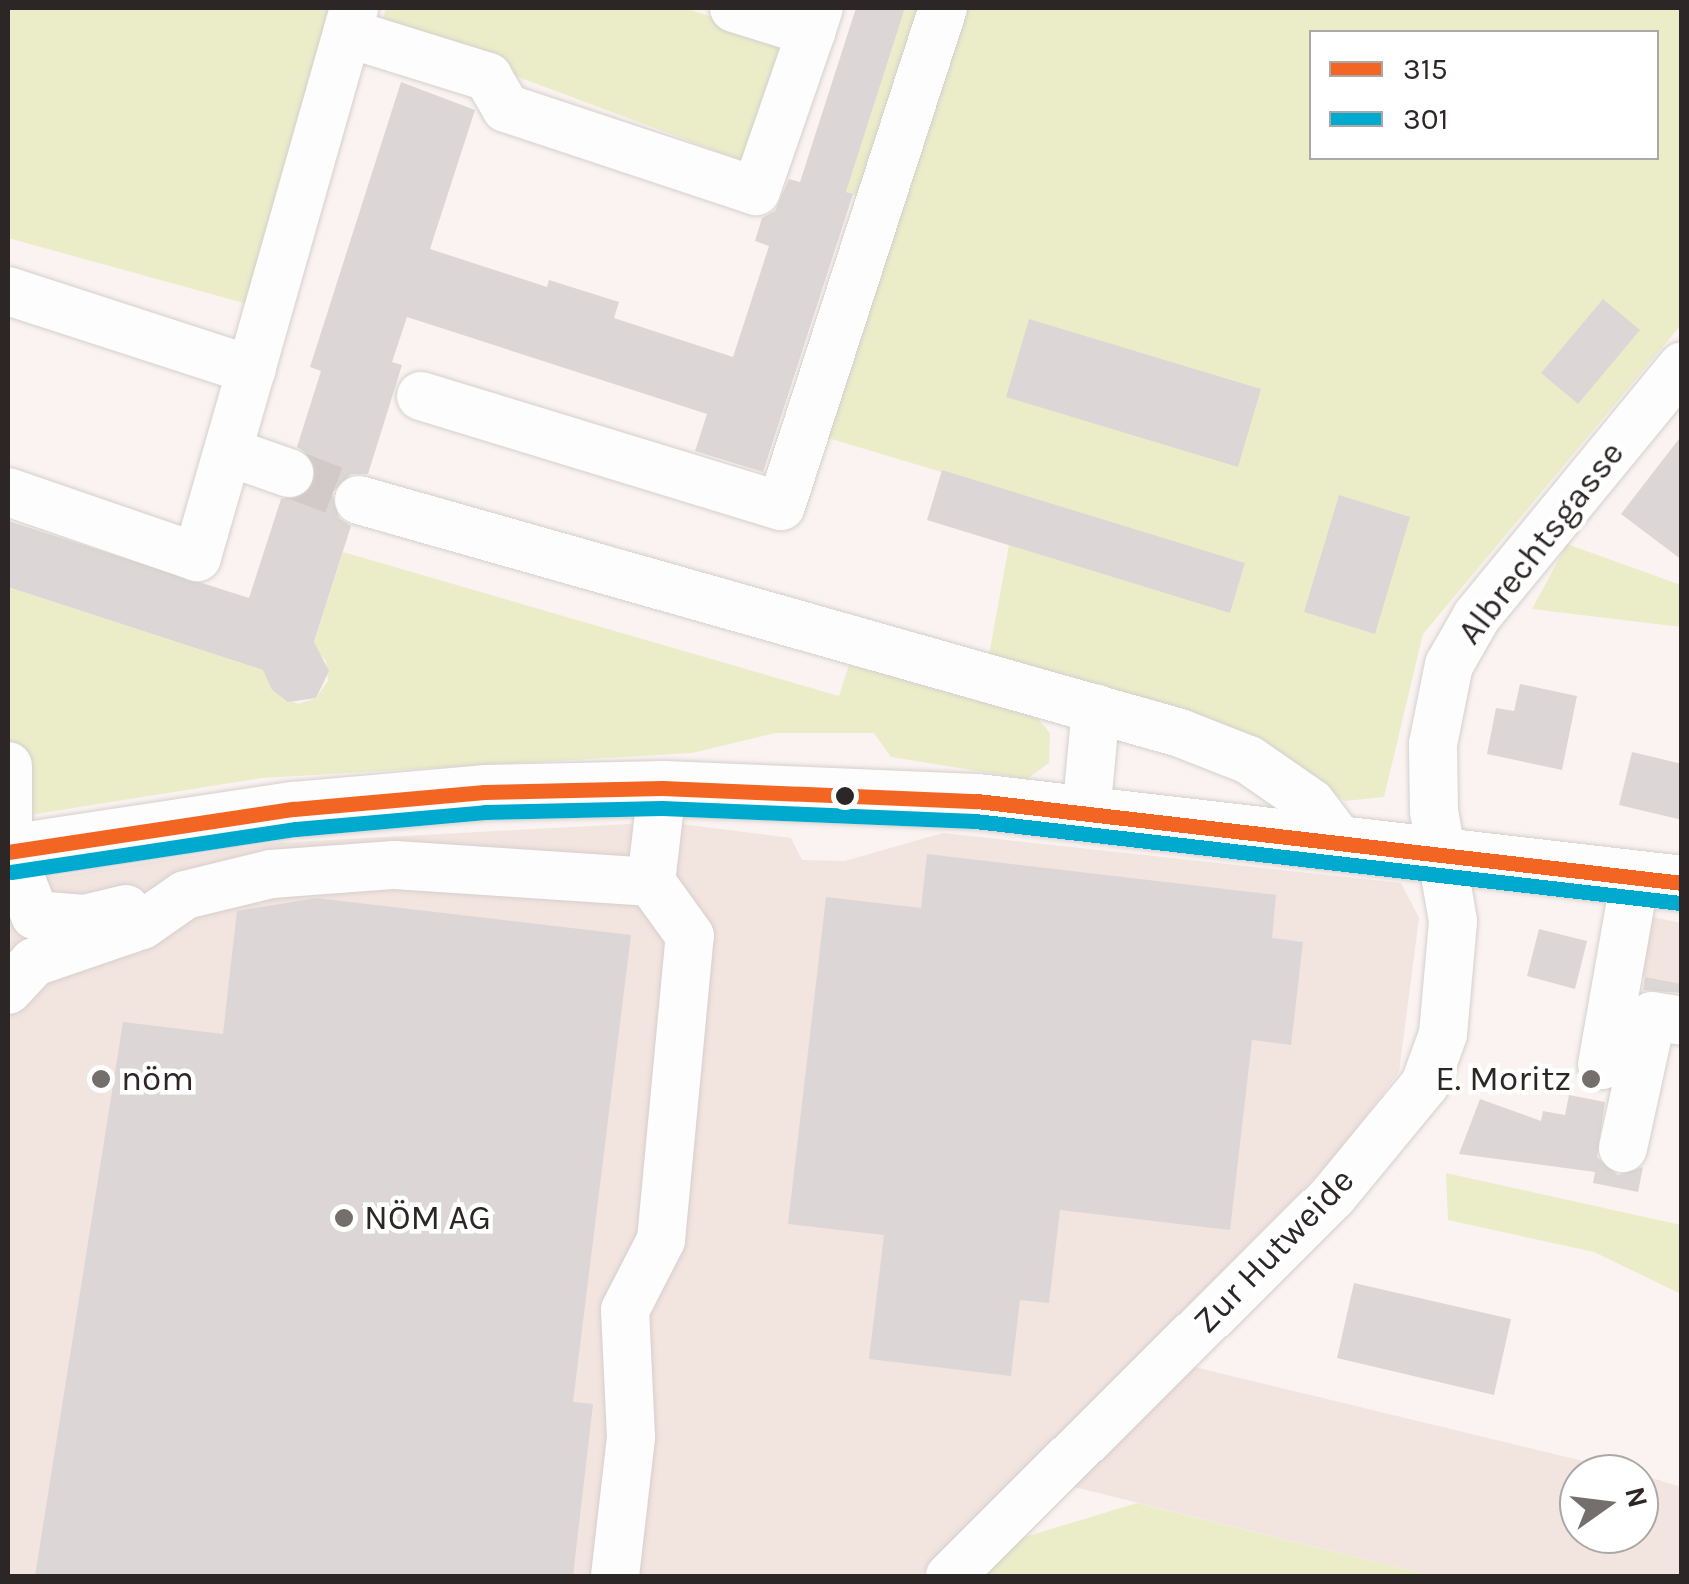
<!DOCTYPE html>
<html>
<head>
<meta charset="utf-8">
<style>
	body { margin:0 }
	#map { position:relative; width:1689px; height:1584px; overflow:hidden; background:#faf3f1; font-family:Karla,sans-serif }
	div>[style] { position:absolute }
	.built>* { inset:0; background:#f2e4df }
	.green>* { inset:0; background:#ebedc9 }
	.building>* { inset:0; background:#dcd7d6 }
	.minor-tunnel>* { height:48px; margin-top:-24px; transform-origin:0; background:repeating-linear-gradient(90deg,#d1cac8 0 48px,transparent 0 72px) }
	.roads { filter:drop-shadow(0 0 2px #d5cfcd) drop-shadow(0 0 2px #d5cfcd) }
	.minor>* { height:48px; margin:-24px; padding:0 24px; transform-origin:24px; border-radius:24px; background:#fefdfd }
	.major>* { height:55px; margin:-27.5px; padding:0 27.5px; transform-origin:27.5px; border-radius:27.5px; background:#fefdfd }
	.bus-1>* { height:15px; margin:-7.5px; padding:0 7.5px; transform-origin:7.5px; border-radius:7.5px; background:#f26522 }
	.bus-2>* { height:15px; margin:-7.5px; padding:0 7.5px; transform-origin:7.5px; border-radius:7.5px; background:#00a9ce }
	.dots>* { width:28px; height:28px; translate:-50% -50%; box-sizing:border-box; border:5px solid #fff; border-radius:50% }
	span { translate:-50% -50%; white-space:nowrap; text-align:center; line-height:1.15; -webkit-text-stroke:9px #fff; paint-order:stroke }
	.street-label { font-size:35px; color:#2c2726 }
	.poi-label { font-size:35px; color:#2c2726 }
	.left { translate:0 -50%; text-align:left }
	.right { translate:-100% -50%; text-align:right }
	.frame { position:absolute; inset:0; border:10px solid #2c2726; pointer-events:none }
	.legend { position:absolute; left:1309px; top:30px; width:350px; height:130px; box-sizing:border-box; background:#fff; border:2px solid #aba9a8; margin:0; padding:12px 18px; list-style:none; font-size:30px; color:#2c2726 }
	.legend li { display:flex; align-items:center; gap:20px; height:50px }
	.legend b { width:50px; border:2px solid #aba9a8 }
	.north { position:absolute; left:1559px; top:1454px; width:100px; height:100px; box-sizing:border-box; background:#fff; border:2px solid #aba9a8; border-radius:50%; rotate:76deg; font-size:28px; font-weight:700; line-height:40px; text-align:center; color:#2c2726 }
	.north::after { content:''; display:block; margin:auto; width:35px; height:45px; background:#746e6d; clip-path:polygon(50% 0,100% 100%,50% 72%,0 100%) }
</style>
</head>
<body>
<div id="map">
	<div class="built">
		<div style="clip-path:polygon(665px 822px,791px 838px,802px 860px,845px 861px,943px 833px,1401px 883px,1419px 918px,1399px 1072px,1335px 1157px,1133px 1361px,1190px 1366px,1637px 1474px,1579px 1474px,1579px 1534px,1639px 1534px,1639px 1474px,1681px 1487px,1681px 1576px,1432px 1576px,1022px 1474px,920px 1576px,8px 1576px,8px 884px,275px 843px)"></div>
		<div style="clip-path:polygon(1648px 916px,1681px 923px,1681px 984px,1640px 976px)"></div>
	</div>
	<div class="green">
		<div style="clip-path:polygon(8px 8px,334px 8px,251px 305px,8px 238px)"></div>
		<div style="clip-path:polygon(386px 8px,685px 8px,790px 43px,743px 161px,381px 26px)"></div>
		<div style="clip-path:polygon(evenodd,905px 8px,1681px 8px,1681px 325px,1423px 634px,1384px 797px,1345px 801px,1250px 738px,987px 666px,1009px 545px,1230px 612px,1245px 563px,785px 425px,858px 196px,846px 192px,905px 8px,1312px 32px,1656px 32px,1656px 158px,1312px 158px,1312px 32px)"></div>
		<div style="clip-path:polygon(1567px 544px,1681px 585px,1681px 627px,1532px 609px)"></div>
		<div style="clip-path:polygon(343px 552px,839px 696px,849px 665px,1027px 705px,1050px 733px,1049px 763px,1027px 779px,891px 757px,874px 733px,775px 733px,692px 753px,262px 778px,23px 816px,8px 783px,8px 587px,266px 671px,272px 690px,298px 704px,316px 698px,328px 681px,326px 661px,313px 646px)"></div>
		<div style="clip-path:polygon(1446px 1173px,1681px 1225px,1681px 1294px,1594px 1252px,1448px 1220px)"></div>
		<div style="clip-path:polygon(1137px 1503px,1432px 1576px,980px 1576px,1018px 1539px)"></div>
	</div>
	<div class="building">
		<div style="clip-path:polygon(856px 8px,905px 8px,846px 192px,853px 194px,763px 472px,695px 451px,707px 414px,407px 317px,392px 362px,402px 365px,368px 474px,351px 474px,332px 493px,339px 518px,351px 526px,314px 642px,329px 671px,316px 698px,288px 702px,272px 690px,263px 670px,8px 587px,8px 521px,249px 598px,281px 499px,306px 494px,315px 481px,310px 456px,297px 447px,321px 371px,310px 367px,401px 82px,475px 110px,430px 249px,547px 287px,549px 280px,619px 302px,614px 318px,733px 357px,769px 246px,755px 241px,762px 218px,775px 211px,789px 179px,800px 182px)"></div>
		<div style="clip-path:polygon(1603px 299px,1640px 330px,1578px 404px,1541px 373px)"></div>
		<div style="clip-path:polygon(1029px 319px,1261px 389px,1238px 467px,1006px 397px)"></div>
		<div style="clip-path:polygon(1682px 435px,1682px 560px,1621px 514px)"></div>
		<div style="clip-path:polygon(942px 470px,1245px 563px,1230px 613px,927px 520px)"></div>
		<div style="clip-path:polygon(1339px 495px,1410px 517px,1375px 634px,1304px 612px)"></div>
		<div style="clip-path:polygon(1520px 684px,1577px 696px,1562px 770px,1487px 754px,1496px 708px,1514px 711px)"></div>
		<div style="clip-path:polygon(1632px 752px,1682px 764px,1682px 820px,1619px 805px)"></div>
		<div style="clip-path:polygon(927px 854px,1276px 895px,1272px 938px,1303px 942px,1291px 1045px,1252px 1040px,1230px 1230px,1060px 1210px,1049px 1303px,1020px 1300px,1011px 1376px,869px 1359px,884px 1235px,788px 1224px,826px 897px,921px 908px)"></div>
		<div style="clip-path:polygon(316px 898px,631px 935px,573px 1402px,593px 1404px,573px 1576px,35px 1576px,123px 1022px,223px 1034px,237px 911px)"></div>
		<div style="clip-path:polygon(1539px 929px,1587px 941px,1575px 989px,1527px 976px)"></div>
		<div style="clip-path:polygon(1645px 977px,1682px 984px,1682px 993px,1643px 990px)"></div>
		<div style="clip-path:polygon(1569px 1095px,1605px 1102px,1597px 1157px,1618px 1175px,1643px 1167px,1638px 1192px,1593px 1183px,1595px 1172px,1459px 1154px,1480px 1099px,1541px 1121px,1543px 1111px,1565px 1115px)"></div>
		<div style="clip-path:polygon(1354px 1283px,1511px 1319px,1494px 1395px,1337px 1358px)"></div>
	</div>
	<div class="minor-tunnel">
		<div style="left:289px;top:473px;width:75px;rotate:21.1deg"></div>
	</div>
	<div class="roads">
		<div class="minor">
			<div style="left:734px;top:8px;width:81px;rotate:17.3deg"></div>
			<div style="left:811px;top:32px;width:25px;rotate:-72deg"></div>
			<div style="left:347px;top:33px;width:148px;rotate:17.3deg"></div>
			<div style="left:488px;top:77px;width:36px;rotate:60deg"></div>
			<div style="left:506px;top:108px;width:263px;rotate:18.4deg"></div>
			<div style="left:756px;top:191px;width:168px;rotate:-70.9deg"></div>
			<div style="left:8px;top:291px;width:256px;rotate:18deg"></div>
			<div style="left:251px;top:370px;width:376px;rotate:-74.1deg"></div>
			<div style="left:421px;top:396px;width:376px;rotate:17deg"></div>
			<div style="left:781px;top:506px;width:524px;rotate:-71.98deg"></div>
			<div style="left:229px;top:452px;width:64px;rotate:19.3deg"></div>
			<div style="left:8px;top:492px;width:200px;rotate:19deg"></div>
			<div style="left:197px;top:557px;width:195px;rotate:-73.9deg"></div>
			<div style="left:359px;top:500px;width:853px;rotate:15.84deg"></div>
			<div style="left:1180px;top:733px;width:74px;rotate:21.4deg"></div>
			<div style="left:1249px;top:760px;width:75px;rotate:34.7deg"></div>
			<div style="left:1311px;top:803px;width:50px;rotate:53.1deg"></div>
			<div style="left:8px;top:766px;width:101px;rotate:90deg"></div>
			<div style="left:1086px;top:814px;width:106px;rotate:-84.6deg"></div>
			<div style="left:10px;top:851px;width:69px;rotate:68.7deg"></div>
			<div style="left:35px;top:915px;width:49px;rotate:4.7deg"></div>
			<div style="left:84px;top:919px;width:43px;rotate:-13.4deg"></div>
			<div style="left:8px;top:990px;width:38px;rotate:-47deg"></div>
			<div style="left:34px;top:962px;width:114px;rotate:-18.9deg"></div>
			<div style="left:142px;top:925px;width:52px;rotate:-34.9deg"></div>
			<div style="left:185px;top:895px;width:89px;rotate:-13.7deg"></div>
			<div style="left:271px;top:874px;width:124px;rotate:-4.2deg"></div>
			<div style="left:395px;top:865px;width:257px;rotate:3.8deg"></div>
			<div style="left:651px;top:882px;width:95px;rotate:-83.3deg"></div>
			<div style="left:1602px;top:1065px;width:190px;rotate:-80deg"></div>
			<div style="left:1623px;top:1148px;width:135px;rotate:-77.6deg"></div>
			<div style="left:1652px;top:1016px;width:30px;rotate:9deg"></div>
			<div style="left:615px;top:1576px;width:140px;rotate:-83.4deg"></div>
			<div style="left:631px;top:1437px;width:127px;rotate:-92.7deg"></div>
			<div style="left:625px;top:1310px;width:79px;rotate:-62.8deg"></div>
			<div style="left:661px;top:1240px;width:305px;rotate:-84.6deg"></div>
			<div style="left:690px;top:936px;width:67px;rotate:-125.8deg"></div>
			<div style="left:950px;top:1576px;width:538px;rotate:-44.77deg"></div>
			<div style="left:1332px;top:1197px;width:146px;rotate:-50.5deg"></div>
			<div style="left:1425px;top:1084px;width:53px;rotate:-70.2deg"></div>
			<div style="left:1443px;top:1034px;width:113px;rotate:-84.9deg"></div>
			<div style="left:1453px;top:921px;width:112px;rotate:-99.8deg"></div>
			<div style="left:1434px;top:811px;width:67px;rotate:-90.9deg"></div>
			<div style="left:1433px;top:744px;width:81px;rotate:-78.6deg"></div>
			<div style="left:1449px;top:665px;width:56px;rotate:-60.3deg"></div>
			<div style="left:1477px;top:616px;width:323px;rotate:-50.6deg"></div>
		</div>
		<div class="major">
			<div style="left:8px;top:852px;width:289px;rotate:-8.6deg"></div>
			<div style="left:294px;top:809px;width:191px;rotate:-5.1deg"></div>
			<div style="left:484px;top:792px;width:178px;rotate:-1.3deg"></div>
			<div style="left:662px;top:788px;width:315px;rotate:2.4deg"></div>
			<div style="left:977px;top:801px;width:710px;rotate:6.63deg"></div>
		</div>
	</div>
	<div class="bus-1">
		<div style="left:8px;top:852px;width:289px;rotate:-8.6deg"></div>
		<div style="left:294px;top:809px;width:191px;rotate:-5.1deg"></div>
		<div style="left:484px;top:792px;width:178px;rotate:-1.3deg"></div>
		<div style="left:662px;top:788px;width:315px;rotate:2.4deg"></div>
		<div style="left:977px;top:801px;width:710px;rotate:6.63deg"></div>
	</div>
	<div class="bus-2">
		<div style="left:11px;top:872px;width:288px;rotate:-8.6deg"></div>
		<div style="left:296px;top:829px;width:190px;rotate:-5.1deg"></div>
		<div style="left:485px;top:812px;width:177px;rotate:-1.3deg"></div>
		<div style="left:662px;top:808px;width:313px;rotate:2.4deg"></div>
		<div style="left:975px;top:821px;width:710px;rotate:6.63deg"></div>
	</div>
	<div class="dots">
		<div style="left:845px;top:796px;background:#2c2726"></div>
		<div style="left:101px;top:1079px;background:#746e6d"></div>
		<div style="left:1591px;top:1079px;background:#746e6d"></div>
		<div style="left:344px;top:1218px;background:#746e6d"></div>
	</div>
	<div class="street-label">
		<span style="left:1541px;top:543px;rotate:-52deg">Albrechtsgasse</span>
		<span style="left:1274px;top:1251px;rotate:-46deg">Zur Hutweide</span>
	</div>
	<div class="poi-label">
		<span class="left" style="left:121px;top:1079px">nöm</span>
		<span class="right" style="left:1571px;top:1079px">E. Moritz</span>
		<span class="left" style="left:364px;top:1218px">NÖM AG</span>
	</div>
	<div class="frame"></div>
	<ul class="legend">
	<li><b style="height:12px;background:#f26522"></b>315</li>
	<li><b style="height:12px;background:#00a9ce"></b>301</li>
	</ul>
	<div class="north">N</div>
</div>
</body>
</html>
